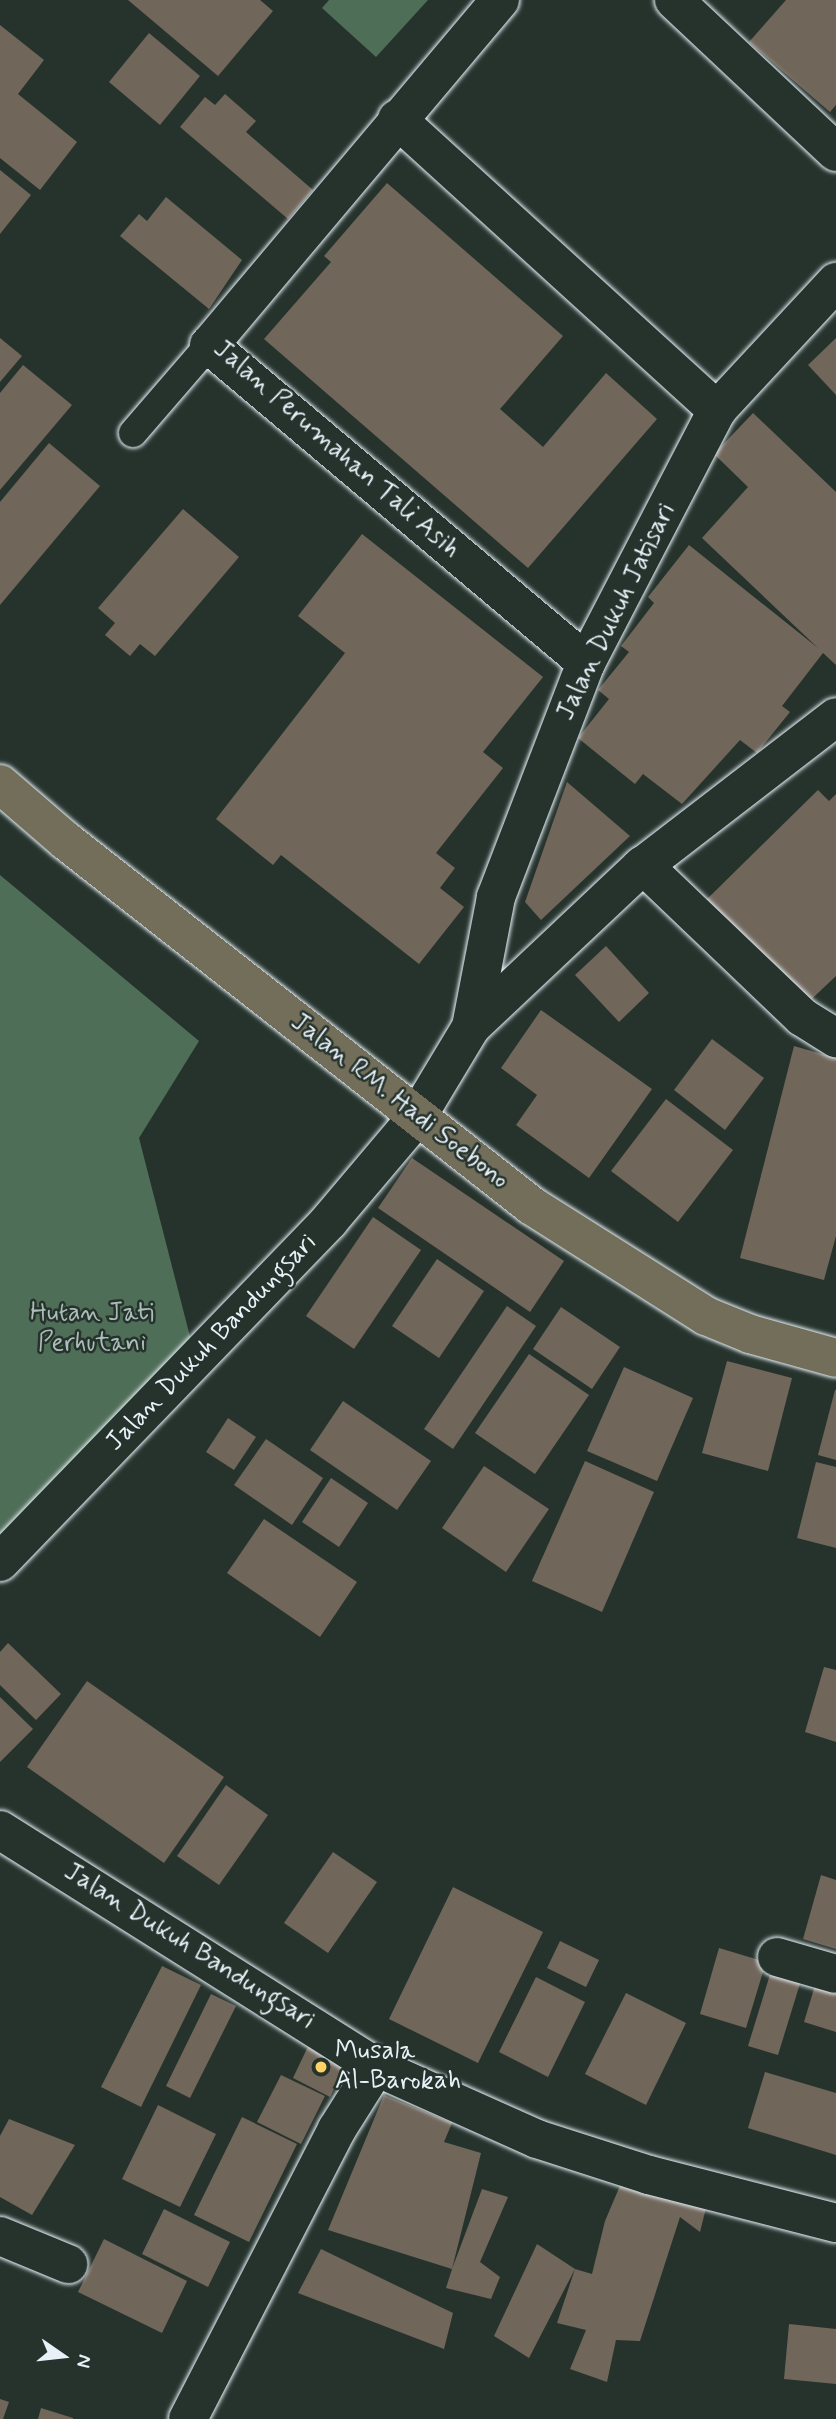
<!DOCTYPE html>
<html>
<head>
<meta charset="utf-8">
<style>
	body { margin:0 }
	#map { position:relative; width:836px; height:2419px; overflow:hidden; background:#26332d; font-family:Mynerve,sans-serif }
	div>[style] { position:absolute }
	.green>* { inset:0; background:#4f6e57 }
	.building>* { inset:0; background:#71665a }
	.roads { filter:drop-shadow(0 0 2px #e8f1f8) drop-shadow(0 0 2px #e8f1f8) }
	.lane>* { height:28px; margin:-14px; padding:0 14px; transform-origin:14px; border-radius:14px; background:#26332d }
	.street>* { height:38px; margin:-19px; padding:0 19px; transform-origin:19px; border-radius:19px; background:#26332d }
	.primary>* { height:38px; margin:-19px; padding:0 19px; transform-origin:19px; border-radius:19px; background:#726e59 }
	.dots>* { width:19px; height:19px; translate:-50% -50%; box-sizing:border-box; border:4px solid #26332d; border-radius:50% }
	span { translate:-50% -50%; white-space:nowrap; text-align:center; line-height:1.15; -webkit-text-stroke:5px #26332d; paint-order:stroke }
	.street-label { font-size:26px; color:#e8f1f8 }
	.park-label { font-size:26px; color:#abbdb8 }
	.poi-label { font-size:26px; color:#e8f1f8 }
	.left { translate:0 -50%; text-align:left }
	.north { position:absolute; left:28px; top:2321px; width:70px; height:70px; -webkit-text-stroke:5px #26332d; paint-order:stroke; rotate:104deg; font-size:19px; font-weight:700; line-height:28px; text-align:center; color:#e8f1f8 }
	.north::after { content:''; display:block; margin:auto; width:24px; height:32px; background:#e8f1f8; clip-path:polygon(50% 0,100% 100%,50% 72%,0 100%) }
</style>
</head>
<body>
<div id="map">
	<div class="green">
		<div style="clip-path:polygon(329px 0,428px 0,376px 57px,322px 8px)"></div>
		<div style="clip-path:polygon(0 875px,199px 1041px,139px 1138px,195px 1356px,0 1558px)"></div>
	</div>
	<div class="building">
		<div style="clip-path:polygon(128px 0,260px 0,273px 11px,218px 76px)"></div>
		<div style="clip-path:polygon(786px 0,836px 0,836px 105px,830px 112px,749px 42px)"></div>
		<div style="clip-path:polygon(0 25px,44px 60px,18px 94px,77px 142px,40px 190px,0 158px)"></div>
		<div style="clip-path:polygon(149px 33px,200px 76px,160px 125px,109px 82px)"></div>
		<div style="clip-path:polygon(225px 94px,256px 121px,246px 132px,313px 190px,288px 219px,180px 127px,205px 97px,215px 105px)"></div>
		<div style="clip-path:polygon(0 170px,31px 195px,0 234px)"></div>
		<div style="clip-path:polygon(387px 183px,563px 336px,500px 409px,543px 447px,606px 373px,657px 419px,528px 568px,264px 339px,331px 262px,324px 256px)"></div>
		<div style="clip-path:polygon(166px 197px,242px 260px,209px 309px,120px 236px,139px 214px,147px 221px)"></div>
		<div style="clip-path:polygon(0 338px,22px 356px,0 382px)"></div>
		<div style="clip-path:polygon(836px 338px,836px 395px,808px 365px)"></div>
		<div style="clip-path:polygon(23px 365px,72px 405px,0 490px,0 393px)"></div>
		<div style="clip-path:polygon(753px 413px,836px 492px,836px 665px,823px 653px,782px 706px,790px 712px,757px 753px,740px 740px,682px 804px,643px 774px,635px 784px,578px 738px,609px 699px,598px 690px,629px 652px,621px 646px,654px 603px,648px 597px,689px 545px,818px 648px,702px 538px,748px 487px,714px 454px)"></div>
		<div style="clip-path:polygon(49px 443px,100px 486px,0 605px,0 502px)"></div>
		<div style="clip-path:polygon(183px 509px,239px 557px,155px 656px,140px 644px,130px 656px,105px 635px,115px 623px,98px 608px)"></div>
		<div style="clip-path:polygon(362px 534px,543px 677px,483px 752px,503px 768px,436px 853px,455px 868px,440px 888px,464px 907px,419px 964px,281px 855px,273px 865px,216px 819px,345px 653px,298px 616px)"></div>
		<div style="clip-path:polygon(567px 782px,630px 836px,541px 920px,525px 902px)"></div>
		<div style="clip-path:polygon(818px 790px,829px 801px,836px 794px,836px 976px,801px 1009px,700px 906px)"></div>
		<div style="clip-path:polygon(606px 946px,649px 993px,619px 1022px,575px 975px)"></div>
		<div style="clip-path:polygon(541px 1010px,652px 1089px,589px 1178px,516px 1125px,537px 1095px,501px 1068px)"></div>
		<div style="clip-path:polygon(712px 1039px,764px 1078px,725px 1130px,674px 1090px)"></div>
		<div style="clip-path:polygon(794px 1046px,836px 1058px,836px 1236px,824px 1280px,740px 1258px)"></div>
		<div style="clip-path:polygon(666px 1099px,733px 1150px,678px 1222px,611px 1171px)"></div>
		<div style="clip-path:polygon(412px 1158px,564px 1261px,530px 1312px,378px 1208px)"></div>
		<div style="clip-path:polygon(373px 1217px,421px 1250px,354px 1349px,306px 1316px)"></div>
		<div style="clip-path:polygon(437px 1259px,484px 1291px,439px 1358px,392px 1326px)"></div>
		<div style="clip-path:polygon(507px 1306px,536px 1326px,453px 1449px,424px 1429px)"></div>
		<div style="clip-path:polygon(561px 1307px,620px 1347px,592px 1389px,533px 1349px)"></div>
		<div style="clip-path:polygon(529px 1354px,589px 1395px,535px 1474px,475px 1433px)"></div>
		<div style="clip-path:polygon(727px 1361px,792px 1378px,768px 1471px,702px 1453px)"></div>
		<div style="clip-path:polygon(624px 1367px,693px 1398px,657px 1481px,587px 1451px)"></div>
		<div style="clip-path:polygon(835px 1390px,836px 1390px,836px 1460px,818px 1455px)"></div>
		<div style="clip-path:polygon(343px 1401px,431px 1461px,397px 1510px,310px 1450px)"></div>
		<div style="clip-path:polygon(228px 1418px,256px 1437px,234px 1470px,206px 1452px)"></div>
		<div style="clip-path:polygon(266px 1439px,323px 1478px,292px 1525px,234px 1485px)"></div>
		<div style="clip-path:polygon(585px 1461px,654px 1492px,602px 1612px,532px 1581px)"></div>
		<div style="clip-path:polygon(816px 1462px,836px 1467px,836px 1548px,797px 1538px)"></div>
		<div style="clip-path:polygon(484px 1466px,549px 1509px,506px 1572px,442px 1528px)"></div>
		<div style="clip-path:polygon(331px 1478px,368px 1503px,339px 1547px,302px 1522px)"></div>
		<div style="clip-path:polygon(264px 1519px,357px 1582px,320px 1637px,227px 1573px)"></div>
		<div style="clip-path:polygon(8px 1643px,61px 1694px,36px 1720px,0 1685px,0 1652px)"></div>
		<div style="clip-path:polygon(824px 1667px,836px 1670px,836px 1742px,805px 1732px)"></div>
		<div style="clip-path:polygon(87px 1681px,224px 1777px,164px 1863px,27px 1767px)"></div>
		<div style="clip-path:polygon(0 1697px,33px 1729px,0 1762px)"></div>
		<div style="clip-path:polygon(226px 1785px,268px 1815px,219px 1885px,177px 1856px)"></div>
		<div style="clip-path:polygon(333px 1852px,377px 1882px,328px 1953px,284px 1923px)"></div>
		<div style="clip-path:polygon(821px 1875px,836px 1880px,836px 1949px,803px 1939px)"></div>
		<div style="clip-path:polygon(453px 1887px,543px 1932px,478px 2063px,389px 2019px)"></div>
		<div style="clip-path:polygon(560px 1941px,599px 1960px,586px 1987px,547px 1968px)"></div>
		<div style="clip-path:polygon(719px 1948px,766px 1962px,746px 2028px,700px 2014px)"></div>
		<div style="clip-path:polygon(162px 1966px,201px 1985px,141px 2107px,101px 2087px)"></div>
		<div style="clip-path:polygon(772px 1968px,802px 1977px,778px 2055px,748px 2046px)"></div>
		<div style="clip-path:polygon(819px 1972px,836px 1977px,836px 2032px,804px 2022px)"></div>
		<div style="clip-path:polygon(536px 1977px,585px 2002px,548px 2077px,499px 2052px)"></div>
		<div style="clip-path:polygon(626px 1993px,686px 2023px,646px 2105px,585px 2074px)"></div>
		<div style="clip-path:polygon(211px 1994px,236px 2006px,190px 2098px,166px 2086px)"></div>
		<div style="clip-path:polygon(312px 2038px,350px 2056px,330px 2097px,293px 2078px)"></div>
		<div style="clip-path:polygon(765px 2072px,836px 2093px,836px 2155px,748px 2128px)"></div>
		<div style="clip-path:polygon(281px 2075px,325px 2096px,301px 2144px,257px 2122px)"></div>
		<div style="clip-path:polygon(384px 2095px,452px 2123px,444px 2142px,481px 2153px,452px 2269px,482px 2189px,508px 2197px,480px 2262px,500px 2277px,491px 2299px,446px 2288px,452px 2269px,328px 2230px)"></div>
		<div style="clip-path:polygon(158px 2105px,216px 2134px,180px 2207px,122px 2179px)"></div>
		<div style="clip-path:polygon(242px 2117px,297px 2144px,249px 2242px,194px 2215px)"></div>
		<div style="clip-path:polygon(9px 2119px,75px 2145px,32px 2215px,0 2197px,0 2136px)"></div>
		<div style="clip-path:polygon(622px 2181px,707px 2204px,700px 2232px,680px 2217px,640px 2341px,616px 2340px,607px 2382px,570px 2369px,586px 2330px,557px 2323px,575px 2269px,529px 2358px,494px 2336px,537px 2244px,575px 2269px,592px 2274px,605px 2221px)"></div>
		<div style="clip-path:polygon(164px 2209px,230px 2242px,208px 2287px,142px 2254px)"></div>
		<div style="clip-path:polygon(104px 2239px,187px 2281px,162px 2333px,78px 2292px)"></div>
		<div style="clip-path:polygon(321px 2249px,453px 2313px,444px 2349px,298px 2293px)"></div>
		<div style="clip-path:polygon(789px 2324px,836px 2329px,836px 2384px,784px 2379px)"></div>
		<div style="clip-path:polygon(0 2399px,9px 2402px,3px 2419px,0 2419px)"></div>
		<div style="clip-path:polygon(41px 2408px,73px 2418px,73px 2419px,38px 2419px)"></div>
	</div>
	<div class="roads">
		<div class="lane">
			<div style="left:133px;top:433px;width:116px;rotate:-49.2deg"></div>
		</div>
		<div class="street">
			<div style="left:500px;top:0;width:451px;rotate:130.1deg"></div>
			<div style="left:209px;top:345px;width:493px;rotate:40.1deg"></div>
			<div style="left:674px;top:0;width:222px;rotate:43.2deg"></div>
			<div style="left:397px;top:119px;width:433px;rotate:42.3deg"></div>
			<div style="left:643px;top:865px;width:220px;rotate:43.7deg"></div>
			<div style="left:802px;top:1017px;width:40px;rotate:32deg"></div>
			<div style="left:471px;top:1027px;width:132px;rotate:-79.1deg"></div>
			<div style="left:496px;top:897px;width:251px;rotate:-69deg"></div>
			<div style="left:586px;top:663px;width:285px;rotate:-62.6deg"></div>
			<div style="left:717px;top:410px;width:175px;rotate:-47.1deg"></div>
			<div style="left:0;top:1562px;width:474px;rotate:-46deg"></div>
			<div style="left:329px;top:1221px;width:136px;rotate:-49.8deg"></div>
			<div style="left:417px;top:1117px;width:105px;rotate:-59deg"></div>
			<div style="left:471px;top:1027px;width:232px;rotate:-43.3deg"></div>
			<div style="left:640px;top:868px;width:247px;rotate:-37.6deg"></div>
			<div style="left:0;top:1830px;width:444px;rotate:32.2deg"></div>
			<div style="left:376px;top:2067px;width:176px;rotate:24.1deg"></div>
			<div style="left:537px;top:2139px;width:118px;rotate:17.8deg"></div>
			<div style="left:649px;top:2175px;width:193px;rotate:14.4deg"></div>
			<div style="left:777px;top:1957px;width:61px;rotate:16.1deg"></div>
			<div style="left:0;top:2236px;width:74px;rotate:22.4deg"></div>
			<div style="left:188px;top:2419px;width:326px;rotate:-62.8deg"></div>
			<div style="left:337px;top:2129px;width:73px;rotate:-57.8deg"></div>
		</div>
		<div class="primary">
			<div style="left:0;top:784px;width:87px;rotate:40.8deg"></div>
			<div style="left:66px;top:841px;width:592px;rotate:38.07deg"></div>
			<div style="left:532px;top:1206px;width:206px;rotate:32.3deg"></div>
			<div style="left:706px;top:1316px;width:48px;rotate:22.2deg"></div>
			<div style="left:750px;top:1334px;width:89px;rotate:15.6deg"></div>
		</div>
	</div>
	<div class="dots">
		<div style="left:321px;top:2067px;background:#ffd166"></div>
	</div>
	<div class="street-label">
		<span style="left:336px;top:450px;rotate:41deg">Jalan Perumahan Tali Asih</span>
		<span style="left:617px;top:612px;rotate:-64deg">Jalan Dukuh Jatisari</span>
		<span style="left:399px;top:1102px;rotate:38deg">Jalan RM. Hadi Soebono</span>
		<span style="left:212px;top:1343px;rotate:-46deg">Jalan Dukuh Bandungsari</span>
		<span style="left:189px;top:1947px;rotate:32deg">Jalan Dukuh Bandungsari</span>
	</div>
	<div class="park-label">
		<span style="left:92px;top:1329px">Hutan Jati<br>Perhutani</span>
	</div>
	<div class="poi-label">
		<span class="left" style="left:335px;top:2067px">Musala<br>Al-Barokah</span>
	</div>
	<div class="north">N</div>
</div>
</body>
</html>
